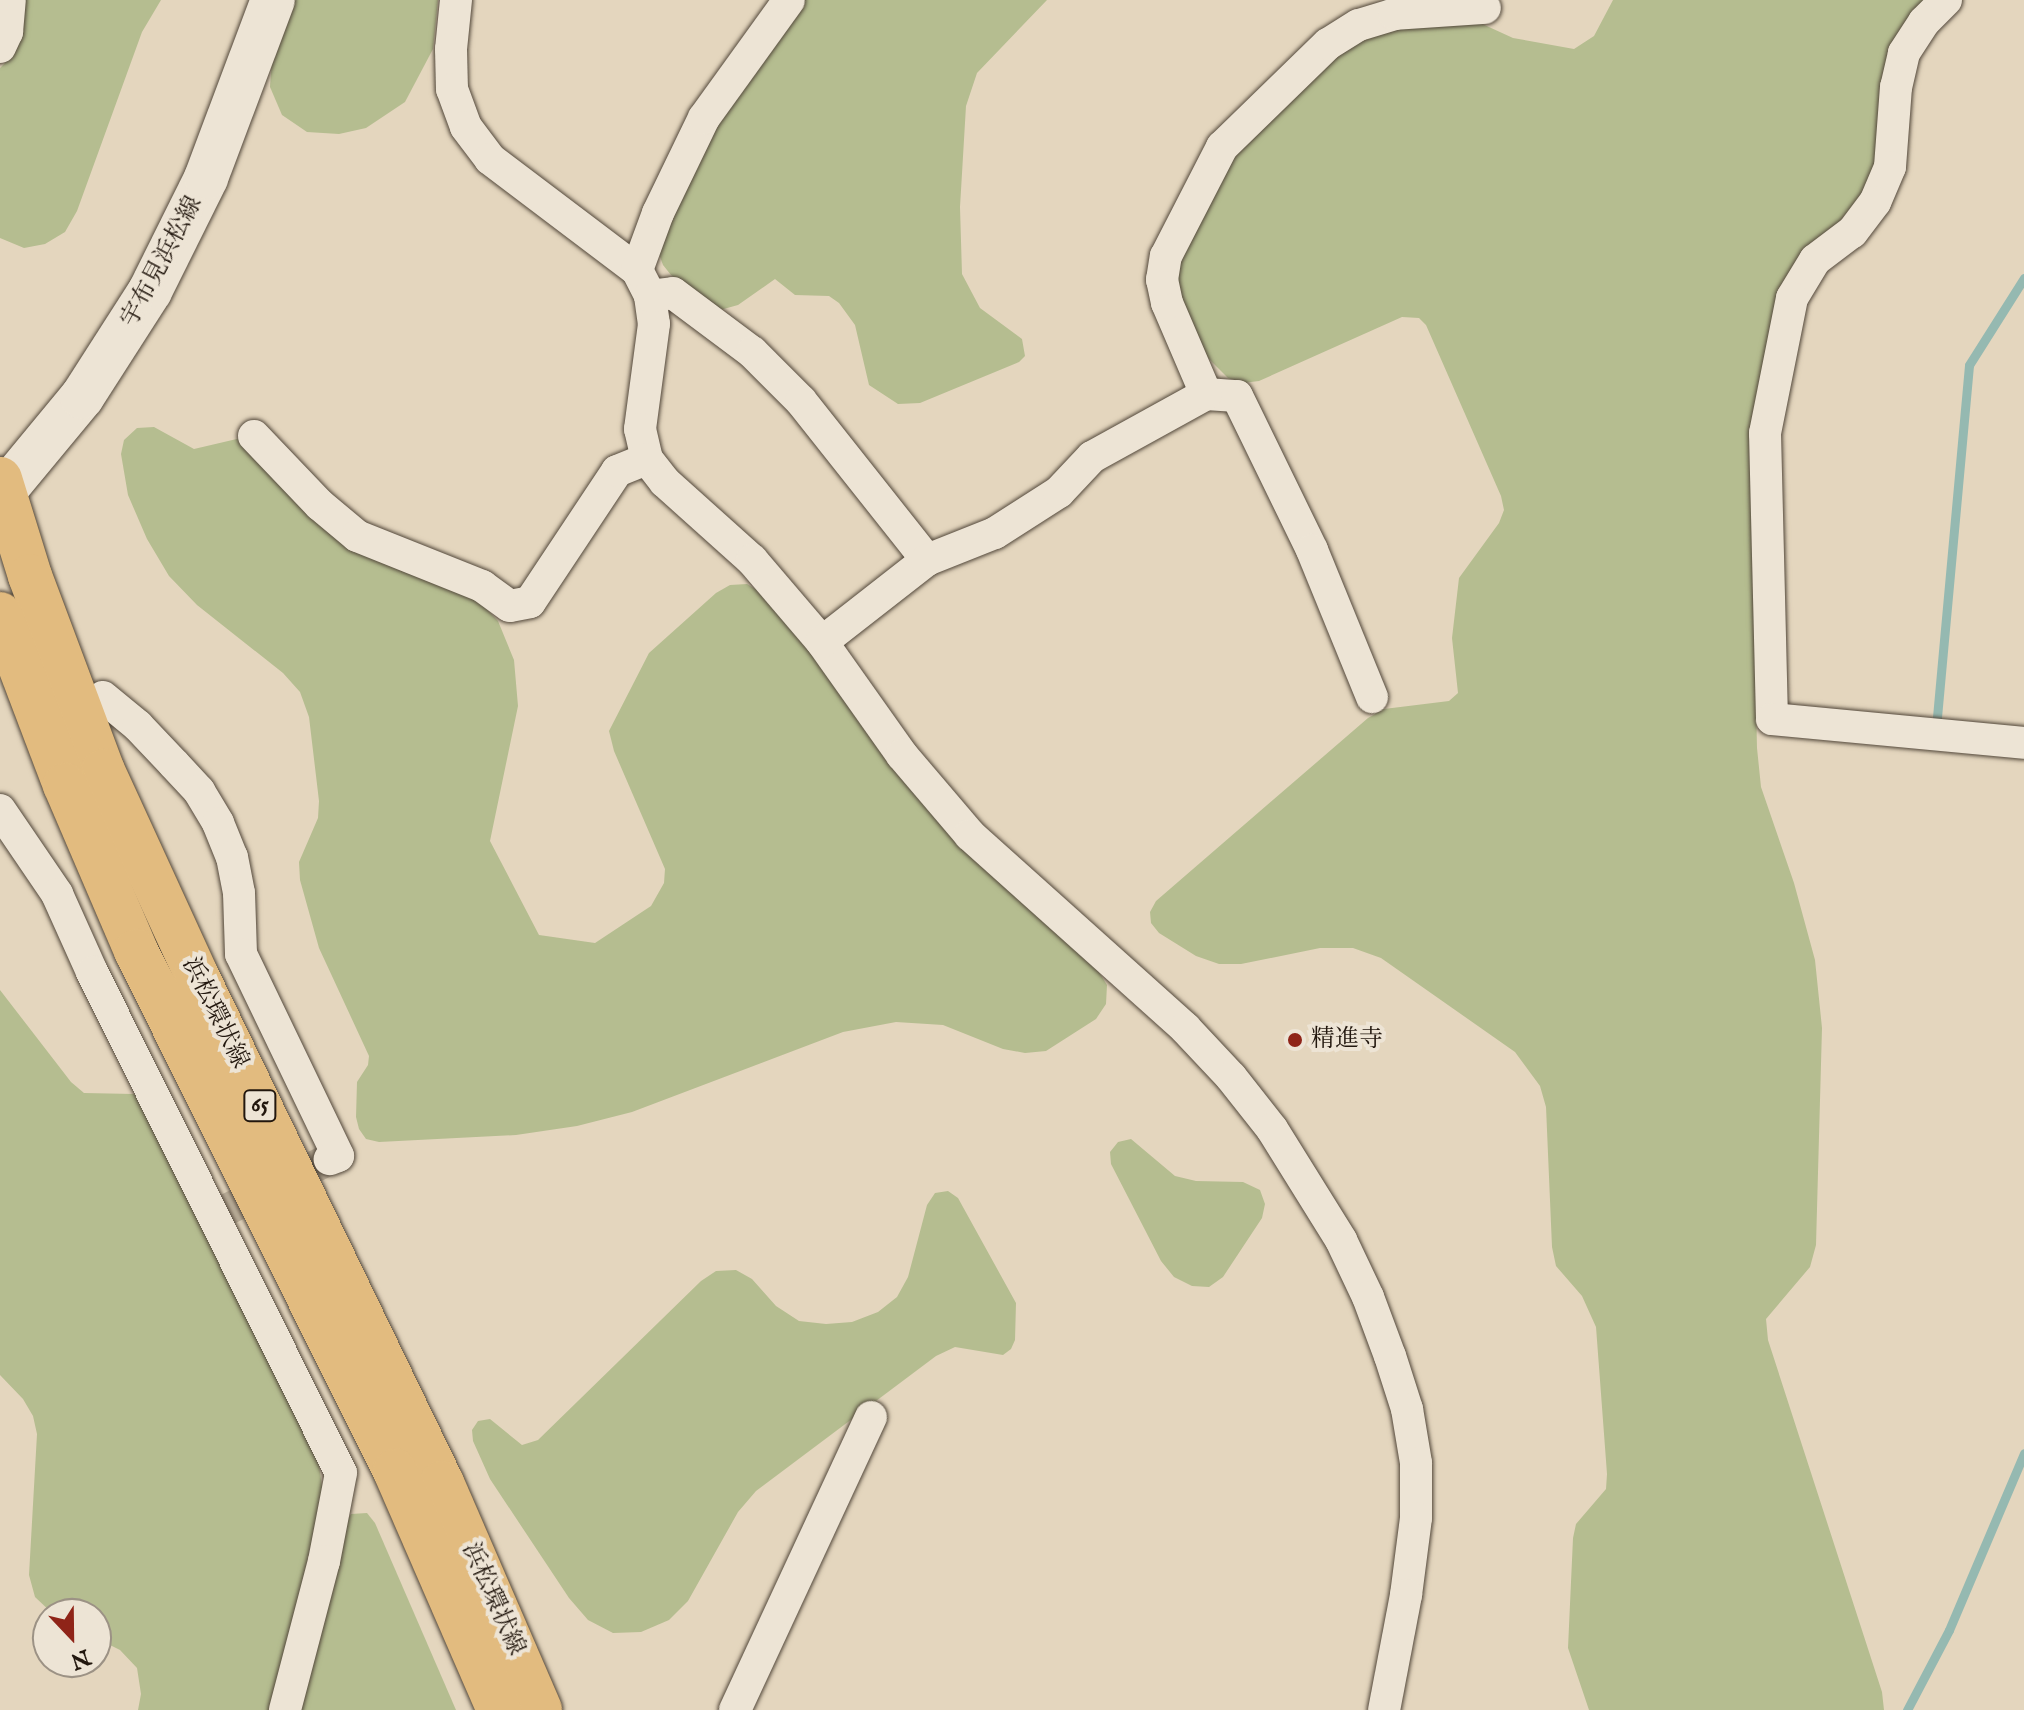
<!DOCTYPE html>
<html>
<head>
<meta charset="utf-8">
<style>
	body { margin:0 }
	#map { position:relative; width:2024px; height:1710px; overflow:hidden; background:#e4d6be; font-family:"IM FELL English","Noto Serif JP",serif }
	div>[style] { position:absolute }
	.green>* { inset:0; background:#b5bd90 }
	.stream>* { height:9px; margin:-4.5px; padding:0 4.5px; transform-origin:4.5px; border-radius:4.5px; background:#95b9b1 }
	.street-tunnel>* { height:32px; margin-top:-16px; transform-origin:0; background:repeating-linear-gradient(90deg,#bdb09b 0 32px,transparent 0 48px) }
	.roads { filter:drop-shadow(0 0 2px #52473a) drop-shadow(0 0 2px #52473a) }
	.street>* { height:32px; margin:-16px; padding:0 16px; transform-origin:16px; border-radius:16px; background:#ede4d5 }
	.secondary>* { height:44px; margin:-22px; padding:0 22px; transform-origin:22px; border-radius:22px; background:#ede4d5 }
	.primary>* { height:44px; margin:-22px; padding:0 22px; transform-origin:22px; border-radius:22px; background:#e2bb7f }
	.dots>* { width:22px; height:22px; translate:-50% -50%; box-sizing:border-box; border:4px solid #ede4d5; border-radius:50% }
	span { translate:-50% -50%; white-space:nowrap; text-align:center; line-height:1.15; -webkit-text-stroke:8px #ede4d5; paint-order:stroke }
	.shield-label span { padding:2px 6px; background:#ede4d5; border:2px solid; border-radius:6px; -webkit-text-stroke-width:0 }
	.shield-label { font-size:22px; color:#22170e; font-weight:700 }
	.street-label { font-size:24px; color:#22170e }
	.poi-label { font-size:24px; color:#22170e }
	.left { translate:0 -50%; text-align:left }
	.north { position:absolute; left:32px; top:1598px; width:80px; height:80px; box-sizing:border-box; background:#ede4d5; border:2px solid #9c9285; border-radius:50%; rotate:158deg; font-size:22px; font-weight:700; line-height:32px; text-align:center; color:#22170e }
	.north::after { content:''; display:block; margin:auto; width:28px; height:36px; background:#8f2418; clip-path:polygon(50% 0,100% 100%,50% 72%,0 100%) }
</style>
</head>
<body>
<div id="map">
	<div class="green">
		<div style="clip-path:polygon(23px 0,161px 0,142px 32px,77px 211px,65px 232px,45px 244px,24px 248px,0 238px,0 68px,7px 61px)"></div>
		<div style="clip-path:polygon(294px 0,438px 0,433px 49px,405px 102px,366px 128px,339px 134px,307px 132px,282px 115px,270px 87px,272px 58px)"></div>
		<div style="clip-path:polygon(800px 0,1047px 0,977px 73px,966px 106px,960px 207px,962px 274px,980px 308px,1022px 339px,1025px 356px,1019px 362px,920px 403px,898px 404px,869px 385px,855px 325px,839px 303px,829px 296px,795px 295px,775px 279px,738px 305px,720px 310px,671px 275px,663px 265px,658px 251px,703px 139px)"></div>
		<div style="clip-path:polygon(1613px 0,1924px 0,1890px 46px,1880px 85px,1875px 163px,1862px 194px,1840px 221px,1803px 249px,1777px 292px,1750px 431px,1757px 748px,1761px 787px,1794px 883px,1815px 960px,1822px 1028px,1816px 1245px,1810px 1267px,1766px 1319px,1768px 1340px,1882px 1692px,1884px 1710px,1589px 1710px,1568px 1648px,1573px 1538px,1576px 1524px,1606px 1489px,1607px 1474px,1596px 1327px,1582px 1296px,1556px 1266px,1552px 1247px,1546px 1107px,1540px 1086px,1515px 1052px,1381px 958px,1353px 948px,1320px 948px,1241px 964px,1219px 964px,1196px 956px,1159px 933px,1151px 923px,1150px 912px,1156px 901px,1368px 718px,1384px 709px,1449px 701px,1458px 693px,1452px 638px,1459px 578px,1499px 523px,1504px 510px,1501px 496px,1426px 325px,1419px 318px,1402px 317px,1259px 381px,1243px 383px,1228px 378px,1205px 355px,1173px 280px,1220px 172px,1334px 53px,1396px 25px,1478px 22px,1513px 38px,1574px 49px,1594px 36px)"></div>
		<div style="clip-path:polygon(154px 427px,194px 449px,241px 438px,316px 510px,469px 591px,498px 621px,514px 660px,518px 706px,490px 841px,539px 935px,595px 943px,651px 906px,664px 883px,665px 869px,614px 751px,609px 731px,649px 653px,716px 593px,730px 585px,747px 584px,760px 592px,811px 650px,960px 844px,1097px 969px,1107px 985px,1106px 1004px,1096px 1019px,1046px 1051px,1025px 1053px,1003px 1049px,943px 1025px,896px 1022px,843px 1032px,632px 1112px,577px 1126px,516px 1135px,379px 1142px,366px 1139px,359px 1129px,356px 1117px,357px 1082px,368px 1065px,369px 1056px,319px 948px,300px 880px,299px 862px,318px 818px,319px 801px,309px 717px,300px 692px,283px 673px,197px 605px,169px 576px,147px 539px,128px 495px,121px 454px,124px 440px,137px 428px)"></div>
		<div style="clip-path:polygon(0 990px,71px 1082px,84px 1093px,134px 1094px,144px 1104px,318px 1457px,323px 1494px,272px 1710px,138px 1710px,141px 1694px,137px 1668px,120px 1650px,96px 1638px,96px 1614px,53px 1614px,35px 1597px,29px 1575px,37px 1434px,33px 1416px,23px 1399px,0 1375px)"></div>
		<div style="clip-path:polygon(1131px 1139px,1175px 1176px,1196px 1181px,1243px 1182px,1260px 1190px,1265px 1204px,1262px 1218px,1223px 1277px,1209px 1287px,1192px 1286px,1174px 1277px,1161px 1261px,1111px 1164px,1110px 1152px,1118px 1142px)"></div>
		<div style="clip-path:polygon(948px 1191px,958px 1198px,1016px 1303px,1015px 1340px,1011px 1349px,1003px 1355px,955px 1347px,936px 1356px,756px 1491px,738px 1512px,688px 1601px,669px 1620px,641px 1632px,613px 1633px,588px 1620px,569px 1598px,490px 1479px,473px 1441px,472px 1430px,478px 1421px,490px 1419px,522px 1445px,538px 1440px,701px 1281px,716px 1271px,736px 1270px,752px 1279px,776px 1306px,799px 1321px,826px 1324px,852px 1322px,878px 1312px,897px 1297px,908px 1277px,927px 1205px,935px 1193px)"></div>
		<div style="clip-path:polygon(367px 1513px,375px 1523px,456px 1710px,299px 1710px,344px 1526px,351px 1514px)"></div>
	</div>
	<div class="stream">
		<div style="left:1937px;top:717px;width:353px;rotate:-84.8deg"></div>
		<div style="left:1969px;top:365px;width:103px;rotate:-57.7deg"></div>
		<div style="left:1907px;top:1710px;width:90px;rotate:-62.3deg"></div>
		<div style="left:1949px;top:1630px;width:192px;rotate:-67deg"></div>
	</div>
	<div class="street-tunnel">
		<div style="left:226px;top:1210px;width:116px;rotate:-26.1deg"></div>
	</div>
	<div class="roads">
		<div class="street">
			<div style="left:456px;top:0;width:49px;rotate:95.8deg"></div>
			<div style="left:451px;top:49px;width:40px;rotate:88.6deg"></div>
			<div style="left:452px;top:89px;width:40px;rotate:69.8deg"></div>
			<div style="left:466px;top:127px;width:40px;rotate:53deg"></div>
			<div style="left:490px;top:159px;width:184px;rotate:37.1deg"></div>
			<div style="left:637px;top:270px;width:29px;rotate:63deg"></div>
			<div style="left:650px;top:296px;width:28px;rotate:82deg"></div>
			<div style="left:654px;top:324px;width:106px;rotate:97.6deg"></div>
			<div style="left:640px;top:429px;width:31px;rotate:77deg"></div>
			<div style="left:647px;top:459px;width:29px;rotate:52deg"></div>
			<div style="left:665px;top:482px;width:117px;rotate:41.9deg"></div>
			<div style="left:752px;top:560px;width:108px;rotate:49.5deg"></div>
			<div style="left:822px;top:642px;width:138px;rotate:54.7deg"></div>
			<div style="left:902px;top:755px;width:105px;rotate:49.6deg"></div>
			<div style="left:970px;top:835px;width:289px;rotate:41.9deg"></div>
			<div style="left:1185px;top:1028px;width:67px;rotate:46.8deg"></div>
			<div style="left:1231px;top:1077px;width:66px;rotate:51.7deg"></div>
			<div style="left:1272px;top:1129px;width:131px;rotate:58.1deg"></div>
			<div style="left:1341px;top:1240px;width:63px;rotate:64.7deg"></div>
			<div style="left:1368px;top:1297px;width:63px;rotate:69.6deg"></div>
			<div style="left:1390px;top:1356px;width:56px;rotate:72.2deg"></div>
			<div style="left:1407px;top:1409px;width:55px;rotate:80.5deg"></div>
			<div style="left:1416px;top:1463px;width:55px;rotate:90deg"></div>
			<div style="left:1416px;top:1518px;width:78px;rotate:97.4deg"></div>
			<div style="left:1406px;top:1595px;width:117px;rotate:100.8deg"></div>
			<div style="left:1946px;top:0;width:31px;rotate:135deg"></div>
			<div style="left:1924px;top:22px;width:37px;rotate:123deg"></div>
			<div style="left:1904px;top:53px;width:35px;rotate:103deg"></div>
			<div style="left:1896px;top:87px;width:80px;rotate:94.3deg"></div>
			<div style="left:1890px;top:167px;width:38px;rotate:113deg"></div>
			<div style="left:1875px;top:202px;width:38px;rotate:127deg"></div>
			<div style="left:1852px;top:232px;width:46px;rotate:142.9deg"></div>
			<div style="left:1815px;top:260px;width:44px;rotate:121.2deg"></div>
			<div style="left:1792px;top:298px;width:138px;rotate:101.3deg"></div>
			<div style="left:1765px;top:433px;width:286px;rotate:88.6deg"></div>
			<div style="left:1772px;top:719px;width:253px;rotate:5.4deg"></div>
			<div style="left:0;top:47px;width:17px;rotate:-65deg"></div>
			<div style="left:7px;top:32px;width:32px;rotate:-85deg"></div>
			<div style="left:637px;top:270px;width:61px;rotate:-69.8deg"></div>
			<div style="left:658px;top:213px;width:106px;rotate:-64.2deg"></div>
			<div style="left:704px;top:118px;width:145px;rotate:-54.2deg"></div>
			<div style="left:650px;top:296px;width:23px;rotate:-7deg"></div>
			<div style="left:673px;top:293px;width:99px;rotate:36.8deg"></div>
			<div style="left:752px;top:352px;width:69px;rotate:45deg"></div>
			<div style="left:801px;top:401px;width:203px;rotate:51.6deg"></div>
			<div style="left:1206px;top:394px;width:31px;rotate:4deg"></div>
			<div style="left:1237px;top:396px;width:171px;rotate:64deg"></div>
			<div style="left:1312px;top:550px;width:159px;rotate:67.8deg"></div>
			<div style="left:254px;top:436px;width:95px;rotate:46.3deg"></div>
			<div style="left:320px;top:505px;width:48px;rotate:40deg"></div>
			<div style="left:357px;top:536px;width:135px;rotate:21.8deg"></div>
			<div style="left:482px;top:586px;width:34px;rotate:36deg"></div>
			<div style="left:510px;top:606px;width:20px;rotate:-11deg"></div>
			<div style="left:530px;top:602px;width:157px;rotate:-56.4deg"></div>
			<div style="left:617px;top:471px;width:32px;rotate:-22deg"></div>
			<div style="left:822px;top:642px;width:133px;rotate:-38deg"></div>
			<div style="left:927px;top:560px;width:73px;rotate:-21.7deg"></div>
			<div style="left:995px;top:533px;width:76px;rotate:-32.6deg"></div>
			<div style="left:1059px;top:492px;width:48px;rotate:-46.7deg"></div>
			<div style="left:1092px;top:457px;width:130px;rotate:-28.9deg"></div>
			<div style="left:1206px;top:394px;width:99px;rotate:-113.2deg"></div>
			<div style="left:1167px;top:303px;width:24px;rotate:-102deg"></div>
			<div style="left:1162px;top:280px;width:24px;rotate:-81deg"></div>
			<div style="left:1166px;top:256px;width:123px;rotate:-62.8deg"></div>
			<div style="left:1222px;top:147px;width:148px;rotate:-44.2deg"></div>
			<div style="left:1328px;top:44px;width:36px;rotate:-32deg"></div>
			<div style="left:1359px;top:25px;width:37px;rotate:-17deg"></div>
			<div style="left:1394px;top:14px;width:91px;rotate:-3.8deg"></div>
			<div style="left:103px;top:697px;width:45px;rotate:39.6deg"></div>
			<div style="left:138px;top:726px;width:52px;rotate:46.5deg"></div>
			<div style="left:174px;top:764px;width:37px;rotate:47deg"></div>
			<div style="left:199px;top:791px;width:37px;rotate:59deg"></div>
			<div style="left:218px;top:823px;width:37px;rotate:68deg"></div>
			<div style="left:232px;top:857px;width:37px;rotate:79deg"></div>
			<div style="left:239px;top:893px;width:61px;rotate:88.1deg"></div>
			<div style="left:241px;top:954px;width:224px;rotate:64.3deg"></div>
			<div style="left:338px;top:1156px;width:9px;rotate:159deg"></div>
			<div style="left:0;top:810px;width:102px;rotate:55.8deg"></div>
			<div style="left:57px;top:894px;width:85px;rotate:65.8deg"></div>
			<div style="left:92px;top:972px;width:559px;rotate:63.57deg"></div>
			<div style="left:341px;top:1473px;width:90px;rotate:100.9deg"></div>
			<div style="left:324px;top:1561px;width:154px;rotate:104.7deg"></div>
			<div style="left:735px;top:1710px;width:323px;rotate:-65.1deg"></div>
		</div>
		<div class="secondary">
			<div style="left:0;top:496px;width:129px;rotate:-50.4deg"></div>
			<div style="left:82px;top:397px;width:126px;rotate:-57.3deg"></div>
			<div style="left:150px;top:291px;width:126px;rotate:-63.6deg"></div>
			<div style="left:206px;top:178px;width:190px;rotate:-69.4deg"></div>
		</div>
		<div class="primary">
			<div style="left:0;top:479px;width:102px;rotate:72.8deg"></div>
			<div style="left:30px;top:576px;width:208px;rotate:69.5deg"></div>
			<div style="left:103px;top:771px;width:223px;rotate:65.4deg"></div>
			<div style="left:196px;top:974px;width:565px;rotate:64.21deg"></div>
			<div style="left:442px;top:1483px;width:247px;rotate:66.6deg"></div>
			<div style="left:0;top:614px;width:183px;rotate:69.2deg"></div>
			<div style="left:65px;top:785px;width:181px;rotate:66.8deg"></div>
			<div style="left:136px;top:951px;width:581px;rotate:63.52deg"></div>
			<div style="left:395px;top:1471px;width:261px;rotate:66.5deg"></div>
		</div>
	</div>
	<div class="dots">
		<div style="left:1295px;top:1040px;background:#8f2418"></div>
	</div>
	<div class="shield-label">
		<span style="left:260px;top:1106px">65</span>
	</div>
	<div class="street-label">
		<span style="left:162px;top:262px;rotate:-62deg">宇布見浜松線</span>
		<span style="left:215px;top:1013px;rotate:64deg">浜松環状線</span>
		<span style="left:493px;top:1599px;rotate:66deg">浜松環状線</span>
	</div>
	<div class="poi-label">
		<span class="left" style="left:1311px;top:1040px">精進寺</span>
	</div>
	<div class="north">N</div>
</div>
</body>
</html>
